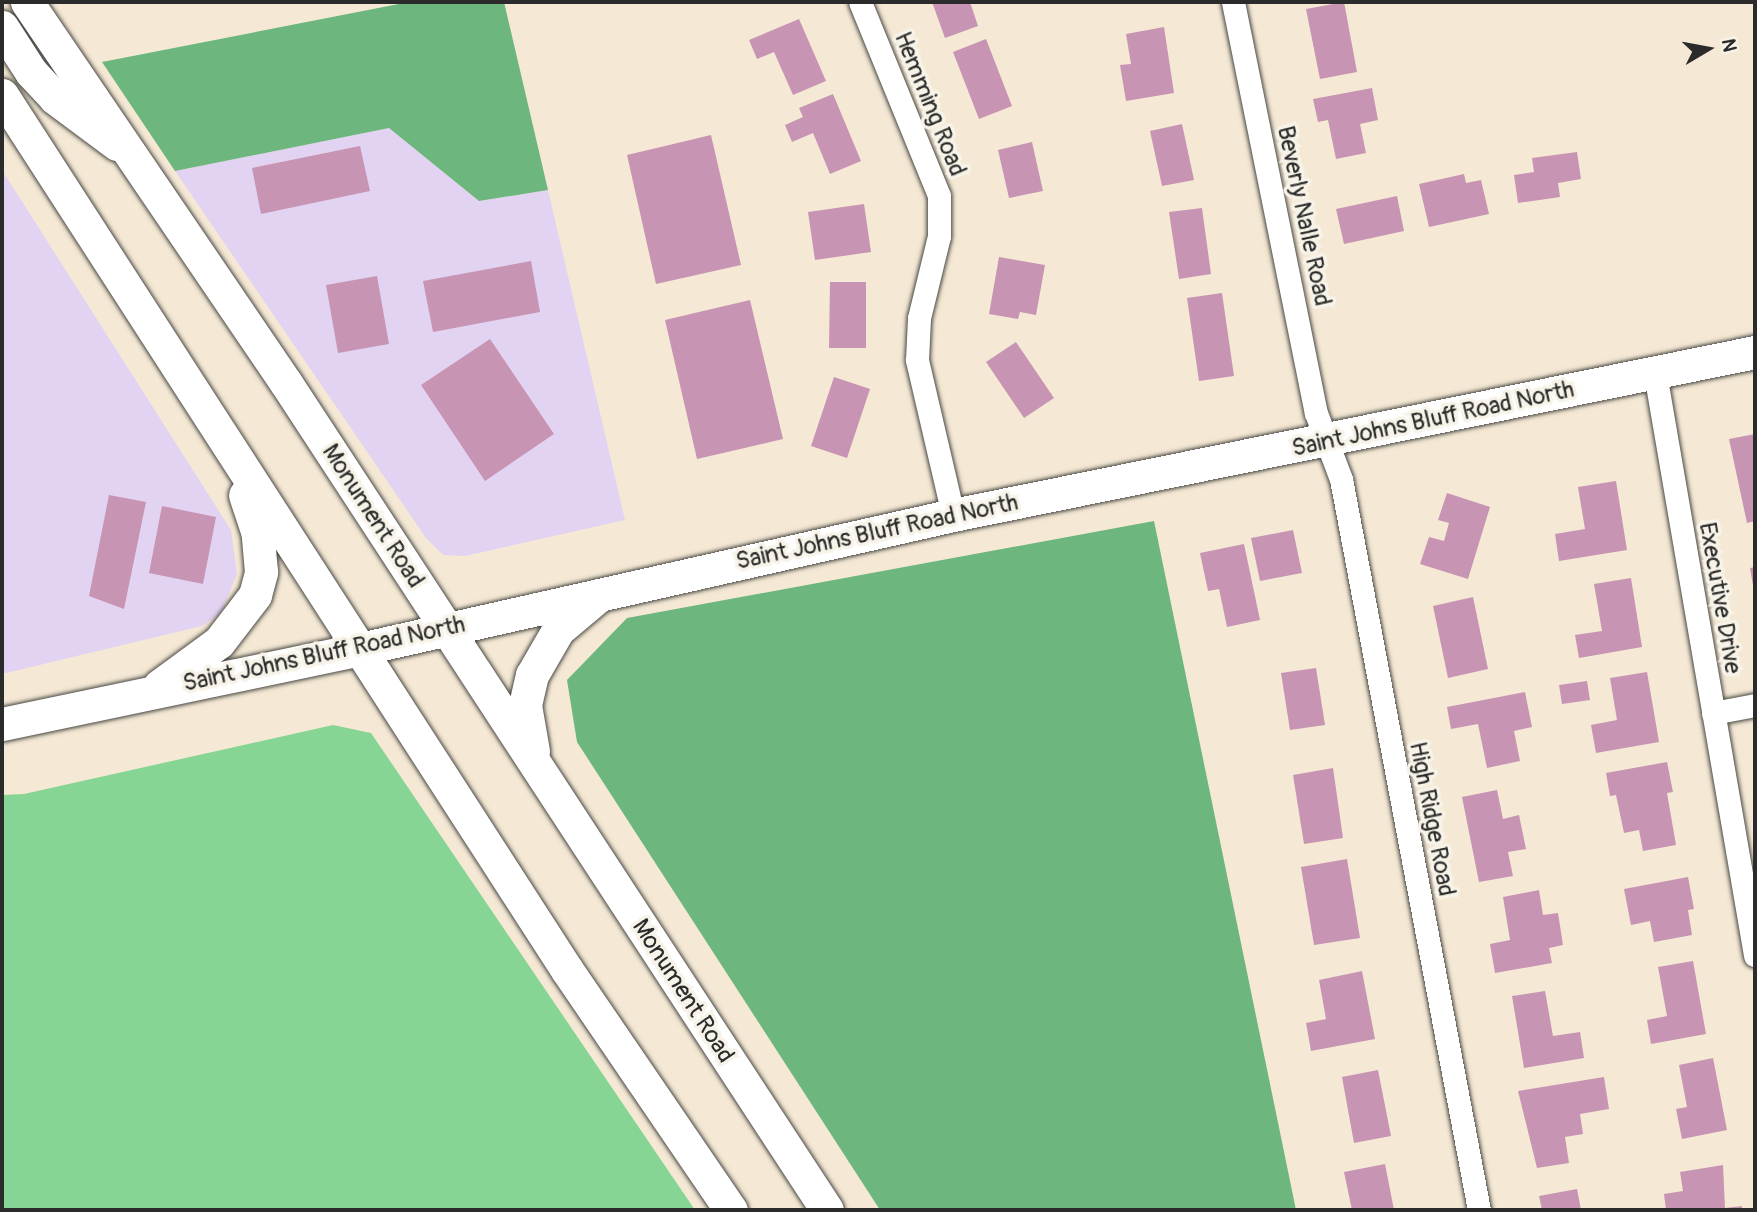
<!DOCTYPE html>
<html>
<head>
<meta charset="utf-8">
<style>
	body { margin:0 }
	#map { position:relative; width:1757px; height:1212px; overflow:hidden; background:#f5e9d5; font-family:Pangolin,sans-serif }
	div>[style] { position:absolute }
	.built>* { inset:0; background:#e3d3f2 }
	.green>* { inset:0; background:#87d594 }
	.forest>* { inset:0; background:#6db67e }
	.building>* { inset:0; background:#c794b3 }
	.roads { filter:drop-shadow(0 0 2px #494844) drop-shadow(0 0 2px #494844) }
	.minor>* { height:23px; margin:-11.5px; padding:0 11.5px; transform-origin:11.5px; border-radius:11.5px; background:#fff }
	.secondary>* { height:33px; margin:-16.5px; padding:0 16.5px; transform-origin:16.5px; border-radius:16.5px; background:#fff }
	span { translate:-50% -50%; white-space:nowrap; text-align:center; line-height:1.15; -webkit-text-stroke:7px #f7f3e8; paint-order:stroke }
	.street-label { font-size:24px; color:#2b2b2b }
	.frame { position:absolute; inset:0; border:4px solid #2b2b2b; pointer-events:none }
	.north { position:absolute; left:1673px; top:14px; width:70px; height:70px; -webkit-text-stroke:5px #f7f3e8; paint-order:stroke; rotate:80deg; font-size:19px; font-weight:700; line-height:28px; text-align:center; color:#2b2b2b }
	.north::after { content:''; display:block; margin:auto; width:24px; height:32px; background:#2b2b2b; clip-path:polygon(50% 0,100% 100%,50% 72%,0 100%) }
</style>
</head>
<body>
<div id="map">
	<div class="built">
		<div style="clip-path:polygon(389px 128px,479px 201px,548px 190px,625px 520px,465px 556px,443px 555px,426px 538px,175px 171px)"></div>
		<div style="clip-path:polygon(2px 170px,231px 530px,237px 574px,221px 613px,202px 626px,2px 674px)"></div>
	</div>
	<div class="green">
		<div style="clip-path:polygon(333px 725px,371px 733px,695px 1210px,2px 1210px,2px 795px,24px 794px)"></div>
	</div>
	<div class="forest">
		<div style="clip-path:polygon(409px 2px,504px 2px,548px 190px,479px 201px,389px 128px,175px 171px,102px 62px)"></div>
		<div style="clip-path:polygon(1154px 521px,1296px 1210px,880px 1210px,577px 742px,567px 680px,627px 618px)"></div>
	</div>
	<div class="building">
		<div style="clip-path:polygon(932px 2px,970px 2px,978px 26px,945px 38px)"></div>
		<div style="clip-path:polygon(1344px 2px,1357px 72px,1320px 79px,1306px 9px)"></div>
		<div style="clip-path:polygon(799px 19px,826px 81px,793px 95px,774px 52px,757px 59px,749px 40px)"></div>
		<div style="clip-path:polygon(1164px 27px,1174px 93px,1126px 101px,1120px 65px,1131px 64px,1126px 34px)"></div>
		<div style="clip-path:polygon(986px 39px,1012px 106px,979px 119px,953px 52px)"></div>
		<div style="clip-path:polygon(1372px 88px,1378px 120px,1360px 124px,1366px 153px,1336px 159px,1328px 120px,1318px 122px,1313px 99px)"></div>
		<div style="clip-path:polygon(833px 94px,861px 161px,830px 174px,813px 133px,792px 142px,785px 125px,803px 117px,799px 108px)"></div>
		<div style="clip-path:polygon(1182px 124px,1194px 180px,1162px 186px,1150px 131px)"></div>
		<div style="clip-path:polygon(711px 135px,741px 265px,656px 284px,627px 155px)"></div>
		<div style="clip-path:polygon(1032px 142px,1043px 191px,1009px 198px,998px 150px)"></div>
		<div style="clip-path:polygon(360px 146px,370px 191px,261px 214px,252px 168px)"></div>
		<div style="clip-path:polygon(1577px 152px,1581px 179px,1558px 183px,1560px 197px,1518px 203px,1514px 175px,1534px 172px,1532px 158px)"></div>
		<div style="clip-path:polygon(1464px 174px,1466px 183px,1481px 180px,1489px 214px,1429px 227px,1419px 184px)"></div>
		<div style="clip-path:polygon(1397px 196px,1404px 231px,1344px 244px,1336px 209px)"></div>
		<div style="clip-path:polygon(864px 204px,871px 252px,815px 260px,808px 212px)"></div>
		<div style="clip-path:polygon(1202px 208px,1211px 274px,1179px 279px,1169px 212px)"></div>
		<div style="clip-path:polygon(999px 257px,1045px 265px,1036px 315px,1020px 312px,1018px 319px,989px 314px)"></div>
		<div style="clip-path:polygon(531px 261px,540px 312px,433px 332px,423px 281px)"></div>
		<div style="clip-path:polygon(377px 276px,389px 344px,338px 353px,326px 285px)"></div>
		<div style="clip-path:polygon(830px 282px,866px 282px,866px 348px,829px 348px)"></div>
		<div style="clip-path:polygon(1222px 293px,1234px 376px,1199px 381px,1187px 298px)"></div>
		<div style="clip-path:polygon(750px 300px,783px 439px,697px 459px,665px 320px)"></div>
		<div style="clip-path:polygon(490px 339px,554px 434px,485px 481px,421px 385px)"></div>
		<div style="clip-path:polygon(1016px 342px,1054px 398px,1024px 418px,986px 362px)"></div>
		<div style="clip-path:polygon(834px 377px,870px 389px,847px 458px,811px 446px)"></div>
		<div style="clip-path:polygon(1755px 434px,1755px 521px,1747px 523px,1729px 439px)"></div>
		<div style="clip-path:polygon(1616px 481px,1627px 550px,1559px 561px,1555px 534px,1585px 529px,1578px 487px)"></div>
		<div style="clip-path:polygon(1447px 493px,1490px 507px,1468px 579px,1420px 564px,1429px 537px,1444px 541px,1449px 523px,1438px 520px)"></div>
		<div style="clip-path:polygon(109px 495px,146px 502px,124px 609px,89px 596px)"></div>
		<div style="clip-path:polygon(162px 506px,216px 517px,203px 584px,149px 573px)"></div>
		<div style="clip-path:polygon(1293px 530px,1302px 573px,1260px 581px,1251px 538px)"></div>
		<div style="clip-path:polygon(1244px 544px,1260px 620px,1227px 627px,1219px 589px,1208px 591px,1200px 553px)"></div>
		<div style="clip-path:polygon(1755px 567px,1755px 591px,1754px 591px,1750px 568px)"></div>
		<div style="clip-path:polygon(1631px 578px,1642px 647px,1579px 658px,1575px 635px,1602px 631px,1594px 584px)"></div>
		<div style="clip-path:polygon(1473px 597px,1488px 669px,1448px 678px,1433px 606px)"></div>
		<div style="clip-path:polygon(1316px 668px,1325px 725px,1290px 730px,1281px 673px)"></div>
		<div style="clip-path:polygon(1647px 672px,1659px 742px,1596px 753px,1591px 725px,1617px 720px,1610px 678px)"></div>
		<div style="clip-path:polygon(1587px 681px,1590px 700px,1562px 704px,1559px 685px)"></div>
		<div style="clip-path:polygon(1525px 692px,1532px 727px,1514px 731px,1520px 761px,1487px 768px,1478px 724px,1451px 729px,1447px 707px)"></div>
		<div style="clip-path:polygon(1667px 762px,1673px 792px,1667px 793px,1676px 845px,1643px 851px,1639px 830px,1624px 833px,1616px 795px,1610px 796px,1606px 773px)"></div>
		<div style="clip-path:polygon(1333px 768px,1343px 838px,1304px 844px,1293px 775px)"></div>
		<div style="clip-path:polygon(1497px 790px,1503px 819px,1519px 815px,1526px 849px,1508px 852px,1513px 876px,1479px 882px,1462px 797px)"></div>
		<div style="clip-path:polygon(1347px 859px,1360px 938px,1314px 945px,1301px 867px)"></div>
		<div style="clip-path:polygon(1688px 877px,1694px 909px,1688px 910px,1692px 935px,1654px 942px,1650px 921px,1631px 925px,1624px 889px)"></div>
		<div style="clip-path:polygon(1539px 890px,1543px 915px,1558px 913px,1563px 945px,1549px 948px,1552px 963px,1495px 973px,1490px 944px,1510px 940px,1503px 897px)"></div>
		<div style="clip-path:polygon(1693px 961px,1706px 1034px,1651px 1044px,1647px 1020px,1667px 1016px,1658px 967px)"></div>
		<div style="clip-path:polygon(1362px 971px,1375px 1039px,1311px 1051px,1306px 1023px,1326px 1019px,1319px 980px)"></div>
		<div style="clip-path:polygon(1545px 991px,1553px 1036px,1580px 1032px,1584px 1058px,1524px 1068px,1512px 996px)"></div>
		<div style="clip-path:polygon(1713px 1058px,1727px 1130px,1682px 1139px,1676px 1109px,1687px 1107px,1679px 1065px)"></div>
		<div style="clip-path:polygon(1378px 1070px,1391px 1136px,1354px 1143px,1342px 1077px)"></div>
		<div style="clip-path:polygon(1604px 1077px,1609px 1109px,1580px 1114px,1583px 1134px,1565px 1137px,1569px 1163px,1537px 1168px,1518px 1091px)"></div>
		<div style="clip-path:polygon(1385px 1164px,1394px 1210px,1352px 1210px,1344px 1172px)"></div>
		<div style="clip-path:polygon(1723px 1165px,1725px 1208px,1742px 1206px,1742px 1210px,1666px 1210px,1664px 1194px,1683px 1191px,1680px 1172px)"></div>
		<div style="clip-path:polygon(1577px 1189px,1581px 1210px,1542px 1210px,1539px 1196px)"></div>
	</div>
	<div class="roads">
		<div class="minor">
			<div style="left:860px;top:2px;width:209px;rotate:67.8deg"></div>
			<div style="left:939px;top:196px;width:40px;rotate:90deg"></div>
			<div style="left:939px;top:236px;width:84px;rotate:103.7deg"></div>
			<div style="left:919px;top:318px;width:42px;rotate:92.7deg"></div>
			<div style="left:917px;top:360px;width:159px;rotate:76.9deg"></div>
			<div style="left:1233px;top:2px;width:419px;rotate:78.6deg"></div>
			<div style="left:1316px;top:413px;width:71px;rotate:69.3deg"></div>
			<div style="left:1341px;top:479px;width:744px;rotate:79.31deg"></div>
			<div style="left:1655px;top:373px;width:591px;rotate:80.25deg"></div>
			<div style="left:1713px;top:713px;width:43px;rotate:-10.8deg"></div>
		</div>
		<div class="secondary">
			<div style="left:27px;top:2px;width:461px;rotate:55.8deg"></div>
			<div style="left:286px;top:383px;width:988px;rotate:56.81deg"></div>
			<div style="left:2px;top:27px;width:54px;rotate:57.2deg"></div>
			<div style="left:31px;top:72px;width:35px;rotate:47deg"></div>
			<div style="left:55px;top:98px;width:77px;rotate:36.6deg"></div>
			<div style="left:2px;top:95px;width:1042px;rotate:57.15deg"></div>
			<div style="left:567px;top:970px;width:291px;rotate:55.7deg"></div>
			<div style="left:159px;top:686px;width:74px;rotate:-36.3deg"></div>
			<div style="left:219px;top:642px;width:59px;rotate:-52.5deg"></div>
			<div style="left:255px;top:595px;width:24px;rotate:-75deg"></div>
			<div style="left:261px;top:572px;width:38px;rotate:-95deg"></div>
			<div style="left:258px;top:534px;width:41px;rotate:-108.4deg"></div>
			<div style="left:2px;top:724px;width:366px;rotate:-11.8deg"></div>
			<div style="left:360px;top:649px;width:608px;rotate:-12.73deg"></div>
			<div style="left:953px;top:515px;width:818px;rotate:-11.49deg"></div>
			<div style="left:533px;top:751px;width:47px;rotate:-99.9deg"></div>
			<div style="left:525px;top:705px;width:31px;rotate:-77deg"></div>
			<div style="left:532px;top:675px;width:52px;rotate:-60deg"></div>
			<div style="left:558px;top:630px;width:51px;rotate:-40.2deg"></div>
		</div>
	</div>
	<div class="street-label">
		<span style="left:930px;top:104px;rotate:68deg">Hemming Road</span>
		<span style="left:1304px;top:216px;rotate:78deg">Beverly Nalle Road</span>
		<span style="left:1433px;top:419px;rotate:-12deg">Saint Johns Bluff Road North</span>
		<span style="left:373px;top:516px;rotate:57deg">Monument Road</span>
		<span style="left:877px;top:532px;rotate:-12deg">Saint Johns Bluff Road North</span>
		<span style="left:1720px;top:598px;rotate:80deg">Executive Drive</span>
		<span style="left:324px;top:654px;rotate:-12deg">Saint Johns Bluff Road North</span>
		<span style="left:1432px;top:819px;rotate:79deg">High Ridge Road</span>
		<span style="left:683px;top:991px;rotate:57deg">Monument Road</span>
	</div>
	<div class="frame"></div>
	<div class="north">N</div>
</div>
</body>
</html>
